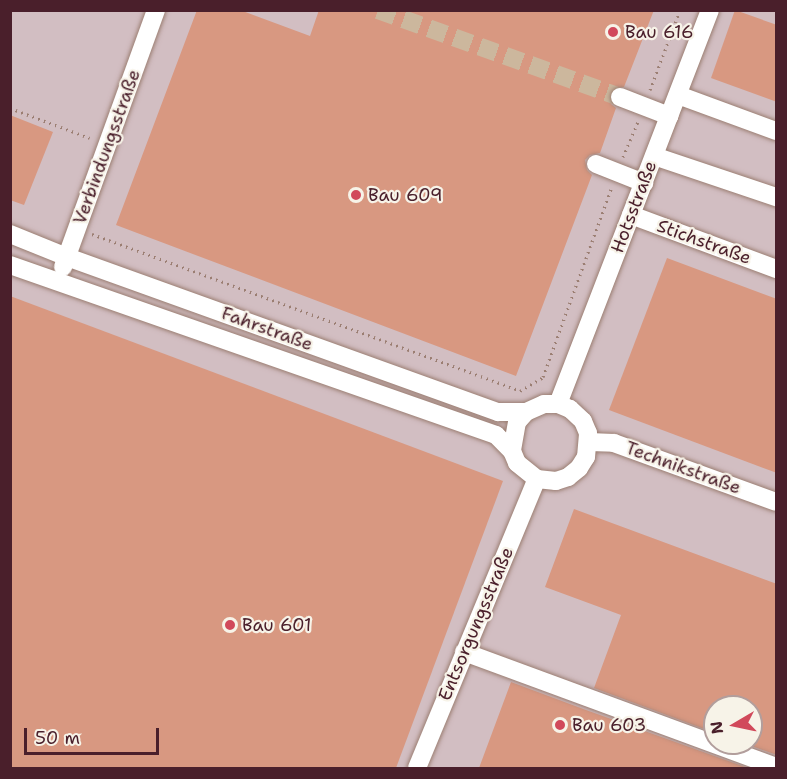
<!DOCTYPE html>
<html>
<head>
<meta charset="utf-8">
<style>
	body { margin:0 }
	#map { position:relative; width:787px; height:779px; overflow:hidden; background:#ecddba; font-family:"Shantell Sans",sans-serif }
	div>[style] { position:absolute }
	.industrial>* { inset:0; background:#d2bec2 }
	.building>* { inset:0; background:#d89881 }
	.minor-tunnel>* { height:18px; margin-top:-9px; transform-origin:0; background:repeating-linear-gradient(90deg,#ccb79d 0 18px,transparent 0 27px) }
	.path>* { height:3px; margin-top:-1.5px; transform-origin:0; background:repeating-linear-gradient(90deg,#9b7e72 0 1.5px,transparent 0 6px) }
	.roads { filter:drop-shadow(0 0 2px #9b7e72) drop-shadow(0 0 2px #9b7e72) }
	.minor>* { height:18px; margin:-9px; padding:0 9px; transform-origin:9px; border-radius:9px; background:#fff }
	.dots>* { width:16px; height:16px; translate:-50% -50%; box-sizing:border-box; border:3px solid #f7f3e8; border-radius:50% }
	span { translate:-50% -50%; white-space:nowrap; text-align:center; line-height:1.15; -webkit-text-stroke:4.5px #f7f3e8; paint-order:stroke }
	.poi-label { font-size:18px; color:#4a1f2b }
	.left { translate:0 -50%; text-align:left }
	.street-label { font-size:18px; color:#4a1f2b }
	.frame { position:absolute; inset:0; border:12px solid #4a1f2b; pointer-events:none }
	.north { position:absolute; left:703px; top:695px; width:60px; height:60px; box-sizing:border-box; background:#f7f3e8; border:2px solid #b29e9c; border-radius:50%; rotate:261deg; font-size:16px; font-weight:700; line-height:24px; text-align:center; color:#4a1f2b }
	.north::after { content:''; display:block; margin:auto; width:21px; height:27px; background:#d1495b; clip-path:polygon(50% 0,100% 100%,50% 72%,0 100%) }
	.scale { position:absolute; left:24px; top:728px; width:135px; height:27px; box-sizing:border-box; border:3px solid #4a1f2b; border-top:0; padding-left:8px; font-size:18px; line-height:21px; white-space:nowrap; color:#4a1f2b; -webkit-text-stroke:4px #f7f3e8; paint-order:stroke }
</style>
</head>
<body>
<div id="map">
	<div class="industrial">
		<div style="clip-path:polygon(evenodd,10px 11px,776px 11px,776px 768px,11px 768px,10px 11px,715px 707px,751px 707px,751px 743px,715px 743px,715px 707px)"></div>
	</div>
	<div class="building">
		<div style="clip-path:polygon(197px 10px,240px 10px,310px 36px,319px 10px,654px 10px,624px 87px,613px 88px,609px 94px,611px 104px,616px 108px,600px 153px,590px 155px,585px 160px,587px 170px,592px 175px,516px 376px,116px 225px)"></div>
		<div style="clip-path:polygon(735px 10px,777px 25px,777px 102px,711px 78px)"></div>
		<div style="clip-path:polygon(10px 115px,53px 132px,24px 205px,10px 200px)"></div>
		<div style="clip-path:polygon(667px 258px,777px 299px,777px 473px,609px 410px)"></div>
		<div style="clip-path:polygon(10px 296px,503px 481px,396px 768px,10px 768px)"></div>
		<div style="clip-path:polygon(574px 509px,777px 584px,777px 755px,743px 743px,751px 743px,751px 707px,715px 707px,715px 733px,594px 688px,621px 615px,545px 587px)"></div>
		<div style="clip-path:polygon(511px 682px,586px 710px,748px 768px,479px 768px)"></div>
	</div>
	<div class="minor-tunnel">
		<div style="left:378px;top:10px;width:257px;rotate:19.8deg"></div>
	</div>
	<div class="path">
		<div style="left:650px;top:90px;width:85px;rotate:-69.4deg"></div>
		<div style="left:10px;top:108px;width:85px;rotate:20.6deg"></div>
		<div style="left:623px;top:157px;width:38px;rotate:-67deg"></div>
		<div style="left:92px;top:234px;width:456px;rotate:20.1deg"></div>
		<div style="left:520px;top:391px;width:27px;rotate:-31deg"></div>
		<div style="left:543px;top:377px;width:200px;rotate:-70.1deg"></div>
	</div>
	<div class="roads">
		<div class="minor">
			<div style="left:678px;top:95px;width:104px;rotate:20.2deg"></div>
			<div style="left:620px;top:97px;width:53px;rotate:21.2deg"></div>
			<div style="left:654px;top:156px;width:129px;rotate:18.6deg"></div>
			<div style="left:596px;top:164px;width:52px;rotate:21.6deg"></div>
			<div style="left:631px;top:215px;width:155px;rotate:20.4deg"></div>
			<div style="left:10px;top:234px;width:61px;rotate:22deg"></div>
			<div style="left:67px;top:257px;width:458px;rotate:19.8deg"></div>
			<div style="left:498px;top:412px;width:28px"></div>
			<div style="left:10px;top:265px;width:515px;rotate:19.28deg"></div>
			<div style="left:496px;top:435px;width:23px;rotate:45deg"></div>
			<div style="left:512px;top:451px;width:13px;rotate:67deg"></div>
			<div style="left:517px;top:463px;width:26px;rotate:39deg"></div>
			<div style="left:537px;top:479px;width:19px;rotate:6deg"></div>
			<div style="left:556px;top:481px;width:13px;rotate:-18deg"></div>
			<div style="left:568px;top:477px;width:14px;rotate:-39deg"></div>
			<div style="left:579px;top:468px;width:13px;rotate:-58deg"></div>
			<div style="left:586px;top:457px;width:24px;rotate:-85deg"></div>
			<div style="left:588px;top:433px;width:13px;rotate:-113deg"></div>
			<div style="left:583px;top:421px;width:18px;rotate:-137deg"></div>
			<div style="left:570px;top:409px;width:13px;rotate:-157deg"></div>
			<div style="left:558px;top:404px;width:14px;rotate:180deg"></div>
			<div style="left:544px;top:404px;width:20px;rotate:156deg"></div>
			<div style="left:526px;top:412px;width:13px;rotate:132deg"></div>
			<div style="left:517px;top:422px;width:29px;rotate:100deg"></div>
			<div style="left:63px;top:267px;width:273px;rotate:-70.1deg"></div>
			<div style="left:558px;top:404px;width:422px;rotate:-68.9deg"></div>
			<div style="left:589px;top:442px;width:25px;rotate:2deg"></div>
			<div style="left:614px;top:443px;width:172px;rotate:20deg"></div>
			<div style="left:464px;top:652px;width:333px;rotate:20.2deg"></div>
			<div style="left:417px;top:768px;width:313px;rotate:-67.5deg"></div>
		</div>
	</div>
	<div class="dots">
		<div style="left:613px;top:32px;background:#d1495b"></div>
		<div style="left:356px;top:195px;background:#d1495b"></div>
		<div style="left:230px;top:625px;background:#d1495b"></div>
		<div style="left:560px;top:725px;background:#d1495b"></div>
	</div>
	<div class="poi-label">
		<span class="left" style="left:625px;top:32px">Bau 616</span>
		<span class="left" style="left:368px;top:195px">Bau 609</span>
		<span class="left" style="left:242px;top:625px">Bau 601</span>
		<span class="left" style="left:572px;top:725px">Bau 603</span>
	</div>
	<div class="street-label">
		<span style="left:107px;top:147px;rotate:-70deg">Verbindungsstraße</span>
		<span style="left:634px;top:207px;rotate:-69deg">Hotsstraße</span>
		<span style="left:704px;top:242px;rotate:20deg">Stichstraße</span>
		<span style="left:267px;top:329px;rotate:20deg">Fahrstraße</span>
		<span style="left:683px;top:468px;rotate:20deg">Technikstraße</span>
		<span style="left:476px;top:624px;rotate:-67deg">Entsorgungsstraße</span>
	</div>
	<div class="frame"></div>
	<div class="north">N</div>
	<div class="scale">50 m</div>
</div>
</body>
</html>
